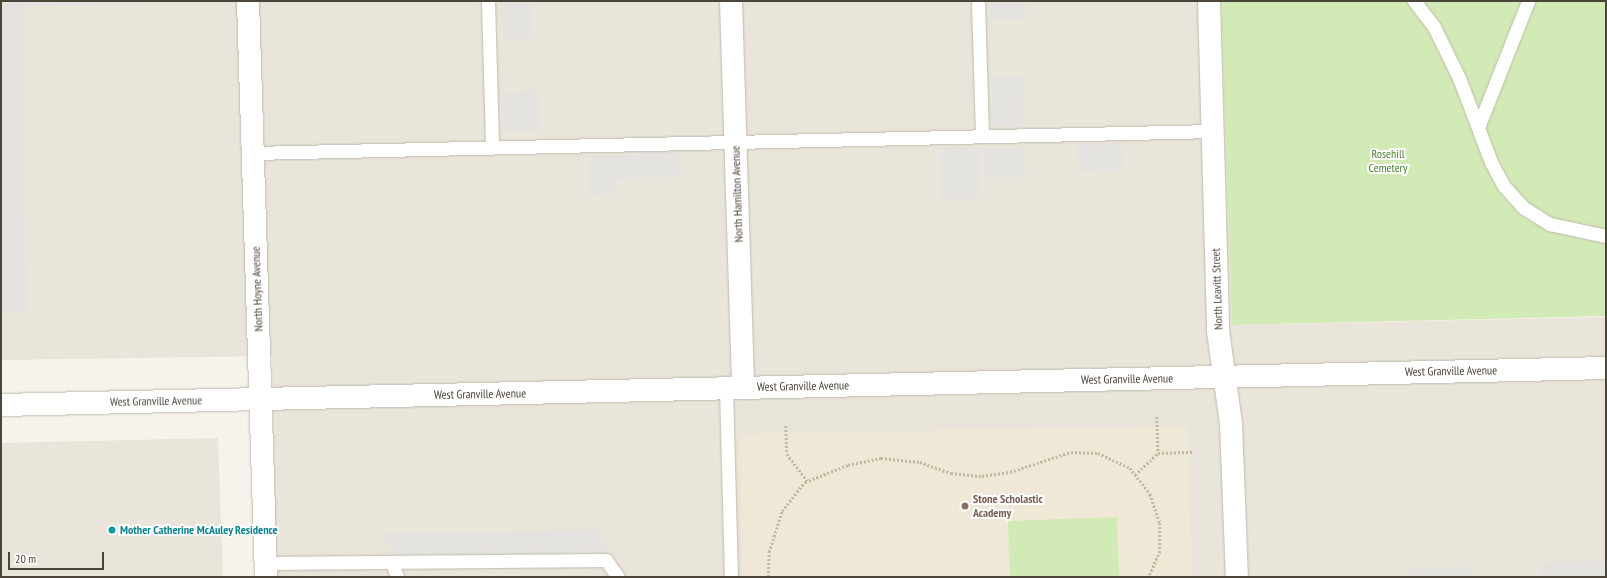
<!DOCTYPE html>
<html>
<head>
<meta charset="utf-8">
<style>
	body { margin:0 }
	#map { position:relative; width:1607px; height:578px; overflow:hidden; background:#f6f3ec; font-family:"PT Sans Narrow",sans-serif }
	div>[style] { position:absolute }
	.residential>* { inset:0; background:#eae5da }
	.education>* { inset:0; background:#efe8d6 }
	.green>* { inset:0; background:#d2eab5 }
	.parking>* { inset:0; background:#e5e3e0 }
	.path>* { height:2.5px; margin-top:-1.25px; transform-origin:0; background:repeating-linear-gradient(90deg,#c4b79f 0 2px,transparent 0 4px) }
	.roads { filter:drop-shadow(0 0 1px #c2bbae) drop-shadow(0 0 1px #c2bbae) }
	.lane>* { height:13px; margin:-6.5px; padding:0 6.5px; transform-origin:6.5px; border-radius:6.5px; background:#fff }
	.street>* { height:22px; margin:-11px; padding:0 11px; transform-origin:11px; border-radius:11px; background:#fff }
	.dots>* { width:11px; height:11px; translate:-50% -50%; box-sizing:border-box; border:2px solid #fff; border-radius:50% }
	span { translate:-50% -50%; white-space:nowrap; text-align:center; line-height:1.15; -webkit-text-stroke:4px #fff; paint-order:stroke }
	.park-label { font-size:12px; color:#4a7f2a }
	.street-label { font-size:12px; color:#4b4439 }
	.education-label { font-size:12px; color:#785e54; font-weight:700 }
	.left { translate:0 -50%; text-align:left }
	.culture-label { font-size:12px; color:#0d838f; font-weight:700 }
	.frame { position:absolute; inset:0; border:2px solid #4b4439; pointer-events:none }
	.scale { position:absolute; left:8px; top:552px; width:96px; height:18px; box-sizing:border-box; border:2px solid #4b4439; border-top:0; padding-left:5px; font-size:12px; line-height:14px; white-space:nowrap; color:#4b4439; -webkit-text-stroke:3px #fff; paint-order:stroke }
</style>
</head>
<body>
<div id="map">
	<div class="residential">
		<div style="clip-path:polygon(1px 1px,1221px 1px,1232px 325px,1606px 317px,1606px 577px,276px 577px,272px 356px,1px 360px)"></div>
		<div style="clip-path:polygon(218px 438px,223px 577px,1px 577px,1px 443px)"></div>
	</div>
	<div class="education">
		<div style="clip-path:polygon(1187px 426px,1192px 577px,742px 577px,740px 434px)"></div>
	</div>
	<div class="green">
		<div style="clip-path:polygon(1221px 1px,1606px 1px,1606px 316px,1232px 325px)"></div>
		<div style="clip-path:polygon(1117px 517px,1119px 577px,1010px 577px,1008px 521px)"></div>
	</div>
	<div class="parking">
		<div style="clip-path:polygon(1px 1px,153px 1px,154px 3px,23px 7px,27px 312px,1px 312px)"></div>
		<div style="clip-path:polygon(502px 1px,532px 1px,533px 39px,502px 40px)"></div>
		<div style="clip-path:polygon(990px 1px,1025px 1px,1026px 19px,990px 20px)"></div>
		<div style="clip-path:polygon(992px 76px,1024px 77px,1023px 127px,991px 126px)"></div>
		<div style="clip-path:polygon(538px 90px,540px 132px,503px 133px,502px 92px)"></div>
		<div style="clip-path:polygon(1122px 143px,1123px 170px,1078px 171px,1077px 144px)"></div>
		<div style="clip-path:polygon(979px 146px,979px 199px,940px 199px,939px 148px)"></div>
		<div style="clip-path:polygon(1024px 148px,1025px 177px,985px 178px,984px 149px)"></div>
		<div style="clip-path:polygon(681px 152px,682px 176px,616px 179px,617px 194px,589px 195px,587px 156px)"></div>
		<div style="clip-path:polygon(598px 530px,608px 555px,398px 557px,382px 533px)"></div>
		<div style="clip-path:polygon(1606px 561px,1606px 577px,1540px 577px,1540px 563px)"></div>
		<div style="clip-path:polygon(1470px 567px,1470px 577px,1409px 577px,1409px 568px)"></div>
	</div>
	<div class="path">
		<div style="left:1157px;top:417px;width:36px;rotate:88deg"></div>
		<div style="left:1158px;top:453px;width:34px;rotate:-2deg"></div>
		<div style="left:786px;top:426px;width:28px;rotate:88deg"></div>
		<div style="left:787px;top:454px;width:34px;rotate:53deg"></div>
		<div style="left:1135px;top:475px;width:32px;rotate:-44deg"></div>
		<div style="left:768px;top:577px;width:25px;rotate:-88deg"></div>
		<div style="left:769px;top:552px;width:43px;rotate:-72.4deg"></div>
		<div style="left:782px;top:511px;width:37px;rotate:-52deg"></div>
		<div style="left:805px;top:482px;width:46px;rotate:-21.6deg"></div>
		<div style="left:848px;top:465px;width:34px;rotate:-12deg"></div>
		<div style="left:881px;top:458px;width:39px;rotate:6deg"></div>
		<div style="left:920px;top:462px;width:33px;rotate:20deg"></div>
		<div style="left:951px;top:473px;width:31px;rotate:6deg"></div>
		<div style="left:982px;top:476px;width:28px;rotate:-8deg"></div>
		<div style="left:1010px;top:472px;width:64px;rotate:-18.2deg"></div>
		<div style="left:1071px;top:452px;width:27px;rotate:2deg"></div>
		<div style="left:1098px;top:453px;width:35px;rotate:25deg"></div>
		<div style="left:1130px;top:468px;width:33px;rotate:52deg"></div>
		<div style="left:1150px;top:494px;width:31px;rotate:71deg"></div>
		<div style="left:1160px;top:523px;width:28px;rotate:90deg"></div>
		<div style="left:1160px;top:551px;width:28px;rotate:113deg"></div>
	</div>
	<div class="roads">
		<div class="lane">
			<div style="left:488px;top:1px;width:147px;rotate:88.4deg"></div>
			<div style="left:978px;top:1px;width:135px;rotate:88.3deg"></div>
			<div style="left:1414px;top:1px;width:33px;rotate:52deg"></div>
			<div style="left:1434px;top:27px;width:57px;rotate:63.9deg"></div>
			<div style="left:1459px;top:78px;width:90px;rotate:69.1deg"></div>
			<div style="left:1491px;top:162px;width:27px;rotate:62deg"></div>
			<div style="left:1504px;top:186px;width:30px;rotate:48deg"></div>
			<div style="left:1524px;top:208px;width:31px;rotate:32deg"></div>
			<div style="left:1550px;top:224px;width:57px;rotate:12.1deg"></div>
			<div style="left:1479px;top:125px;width:133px;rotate:-68.4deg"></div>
			<div style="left:252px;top:153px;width:961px;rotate:-1.31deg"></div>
			<div style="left:726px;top:388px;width:189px;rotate:88.5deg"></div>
			<div style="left:266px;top:563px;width:340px;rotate:-0.5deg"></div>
			<div style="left:606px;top:560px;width:21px;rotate:55deg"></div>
			<div style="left:392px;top:563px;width:15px;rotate:70deg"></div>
		</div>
		<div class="street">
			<div style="left:248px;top:1px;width:576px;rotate:88.21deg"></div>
			<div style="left:731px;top:1px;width:387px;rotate:88.2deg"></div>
			<div style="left:1209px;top:1px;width:330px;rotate:88.4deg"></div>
			<div style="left:1218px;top:331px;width:94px;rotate:82deg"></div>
			<div style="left:1231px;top:424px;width:153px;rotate:87.8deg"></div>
			<div style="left:1px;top:405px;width:1605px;rotate:-1.32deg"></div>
		</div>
	</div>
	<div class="dots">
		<div style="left:965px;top:506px;background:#8d6e63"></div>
		<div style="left:112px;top:530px;background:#0f9aa8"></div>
	</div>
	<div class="park-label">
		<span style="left:1388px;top:161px">Rosehill<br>Cemetery</span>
	</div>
	<div class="street-label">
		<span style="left:737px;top:194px;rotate:-92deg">North Hamilton Avenue</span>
		<span style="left:257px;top:289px;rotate:-92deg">North Hoyne Avenue</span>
		<span style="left:1217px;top:289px;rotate:-92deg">North Leavitt Street</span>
		<span style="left:1451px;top:371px;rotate:-1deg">West Granville Avenue</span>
		<span style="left:1127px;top:379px;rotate:-1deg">West Granville Avenue</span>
		<span style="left:803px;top:386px;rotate:-1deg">West Granville Avenue</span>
		<span style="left:480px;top:394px;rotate:-1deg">West Granville Avenue</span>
		<span style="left:156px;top:401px;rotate:-1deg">West Granville Avenue</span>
	</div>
	<div class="education-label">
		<span class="left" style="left:973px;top:506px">Stone Scholastic<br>Academy</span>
	</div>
	<div class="culture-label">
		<span class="left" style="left:120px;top:530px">Mother Catherine McAuley Residence</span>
	</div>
	<div class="frame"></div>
	<div class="scale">20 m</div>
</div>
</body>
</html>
